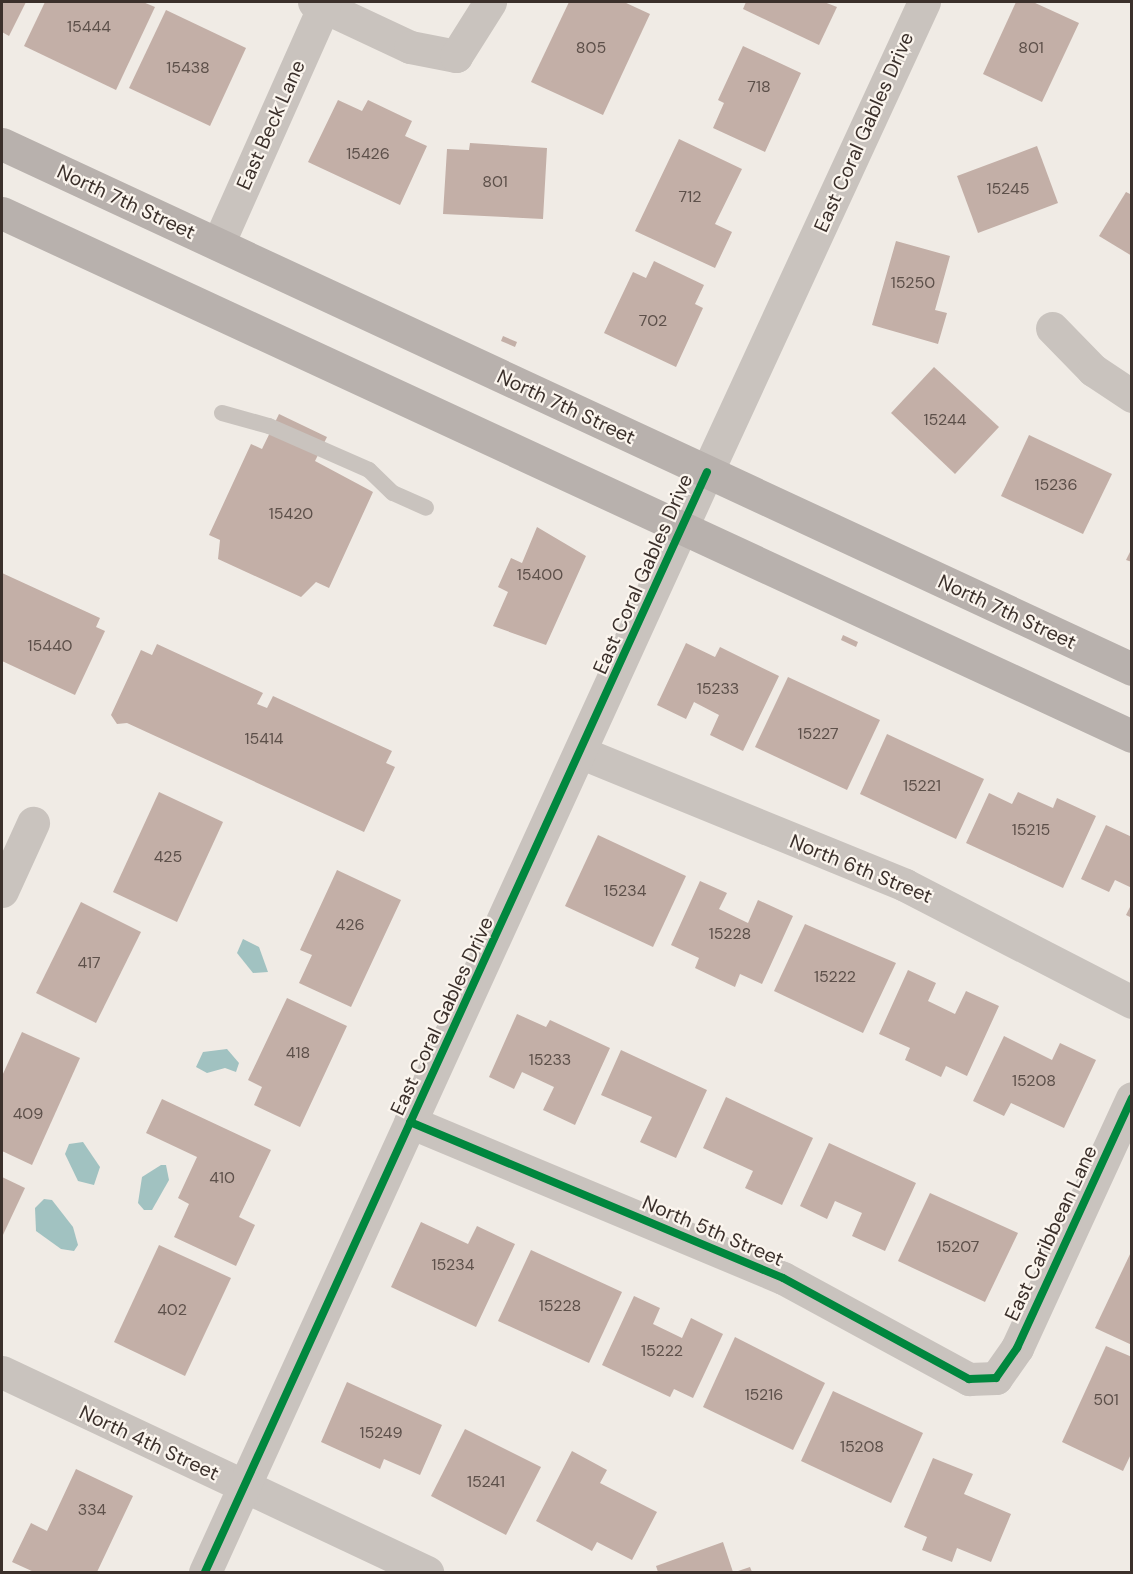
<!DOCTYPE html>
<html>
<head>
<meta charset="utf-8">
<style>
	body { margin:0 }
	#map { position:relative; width:1133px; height:1574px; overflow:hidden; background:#f0ebe5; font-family:"DM Sans",sans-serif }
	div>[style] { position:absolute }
	.water>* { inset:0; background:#a1c2c1 }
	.building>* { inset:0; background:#c3afa7 }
	.service>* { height:16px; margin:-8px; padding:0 8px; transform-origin:8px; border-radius:8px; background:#c9c3be }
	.minor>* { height:33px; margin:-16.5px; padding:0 16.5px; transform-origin:16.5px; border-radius:16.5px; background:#c9c3be }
	.tertiary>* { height:33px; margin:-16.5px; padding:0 16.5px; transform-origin:16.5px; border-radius:16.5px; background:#c9c3be }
	.primary>* { height:33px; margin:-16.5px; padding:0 16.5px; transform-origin:16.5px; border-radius:16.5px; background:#b8b1ad }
	.cycleway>* { height:8px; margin:-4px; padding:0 4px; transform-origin:4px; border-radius:4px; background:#00873e }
	span { translate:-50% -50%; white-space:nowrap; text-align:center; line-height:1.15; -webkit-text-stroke:4.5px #fbf5ee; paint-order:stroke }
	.number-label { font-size:16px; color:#5d504a }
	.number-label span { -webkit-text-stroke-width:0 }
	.street-label { font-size:20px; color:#3b302b }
	.frame { position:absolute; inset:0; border:3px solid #3b302b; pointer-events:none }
</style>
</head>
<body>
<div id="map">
	<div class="water">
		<div style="clip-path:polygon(243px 939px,259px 947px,268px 972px,253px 973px,237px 953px)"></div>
		<div style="clip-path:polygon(227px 1049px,239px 1063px,236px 1072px,225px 1068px,207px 1073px,196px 1067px,203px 1052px)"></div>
		<div style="clip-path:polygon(83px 1142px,100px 1167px,94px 1185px,78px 1181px,65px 1154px,69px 1144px)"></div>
		<div style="clip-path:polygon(161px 1165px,166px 1165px,169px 1180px,152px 1210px,144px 1210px,138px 1203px,142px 1177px)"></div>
		<div style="clip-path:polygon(44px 1199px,52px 1200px,73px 1227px,78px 1245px,74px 1251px,61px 1249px,36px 1231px,35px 1208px)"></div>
	</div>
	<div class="building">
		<div style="clip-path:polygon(2px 2px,26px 2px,9px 36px,2px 32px)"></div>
		<div style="clip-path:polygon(45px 2px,143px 2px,155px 7px,116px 90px,24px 46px)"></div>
		<div style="clip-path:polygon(569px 2px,624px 2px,650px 14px,603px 115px,531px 82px)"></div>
		<div style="clip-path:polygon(746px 2px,824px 2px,837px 7px,819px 45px,743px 9px)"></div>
		<div style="clip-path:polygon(1016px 2px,1033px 2px,1079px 23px,1042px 102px,983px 74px)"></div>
		<div style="clip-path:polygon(166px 10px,246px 48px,210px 126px,129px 88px)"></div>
		<div style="clip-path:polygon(743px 46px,801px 73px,765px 152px,713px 128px,724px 103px,718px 100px)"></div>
		<div style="clip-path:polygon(338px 100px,362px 111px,368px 100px,412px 121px,405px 136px,427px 146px,400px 205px,308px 162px)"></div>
		<div style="clip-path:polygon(679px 139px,742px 169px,715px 224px,732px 232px,715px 268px,635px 231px)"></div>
		<div style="clip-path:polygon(470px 143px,547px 148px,543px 219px,443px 214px,447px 149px,469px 150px)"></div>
		<div style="clip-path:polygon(1037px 146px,1058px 203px,978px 233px,957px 176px)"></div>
		<div style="clip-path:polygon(1126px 192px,1132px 195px,1132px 256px,1099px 236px)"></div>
		<div style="clip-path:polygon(896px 241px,950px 256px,935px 310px,947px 313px,938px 344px,872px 325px)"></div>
		<div style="clip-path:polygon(654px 261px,704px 285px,695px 304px,703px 308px,676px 367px,604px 333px,633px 272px,646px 278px)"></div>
		<div style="clip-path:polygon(503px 336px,517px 342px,515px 347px,501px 341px)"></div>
		<div style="clip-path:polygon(934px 367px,999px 427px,955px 474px,891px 413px)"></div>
		<div style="clip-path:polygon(279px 414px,327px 437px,315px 461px,373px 492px,329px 588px,316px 582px,301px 597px,218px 559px,220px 540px,209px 535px,251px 444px,262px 449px)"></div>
		<div style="clip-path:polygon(1029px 435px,1112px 474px,1083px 534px,1001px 496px)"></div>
		<div style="clip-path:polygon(537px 527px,586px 556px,546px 645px,493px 626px,508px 592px,498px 587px,511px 558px,522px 563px)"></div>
		<div style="clip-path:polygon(1132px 548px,1132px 562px,1126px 560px)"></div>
		<div style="clip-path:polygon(2px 573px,100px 618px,96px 627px,105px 631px,75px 695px,2px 661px)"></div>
		<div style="clip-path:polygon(843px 635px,858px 642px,856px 647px,841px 640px)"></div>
		<div style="clip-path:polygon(686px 643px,715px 657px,720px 647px,779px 676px,743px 751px,710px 735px,719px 715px,694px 702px,686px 719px,657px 705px)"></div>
		<div style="clip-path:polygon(157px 644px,263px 693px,257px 704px,267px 708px,273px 696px,392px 751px,386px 763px,395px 767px,364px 832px,127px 723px,117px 724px,111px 715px,141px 650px,152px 655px)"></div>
		<div style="clip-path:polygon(788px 677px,880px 720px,847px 790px,755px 747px)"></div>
		<div style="clip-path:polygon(887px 734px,984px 779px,956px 839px,860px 794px)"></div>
		<div style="clip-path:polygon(159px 792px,223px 822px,177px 922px,113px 892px)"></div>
		<div style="clip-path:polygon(1018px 792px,1053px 808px,1057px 798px,1096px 816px,1063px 888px,966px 843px,989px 793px,1012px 804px)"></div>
		<div style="clip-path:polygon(1106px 825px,1132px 837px,1132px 888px,1115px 880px,1109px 892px,1081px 879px)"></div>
		<div style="clip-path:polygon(598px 835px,686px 876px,653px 947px,565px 906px)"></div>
		<div style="clip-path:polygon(337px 870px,401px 900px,351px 1007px,299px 983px,312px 955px,300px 950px)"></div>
		<div style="clip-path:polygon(700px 881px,727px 893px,719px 909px,748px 923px,758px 900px,793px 916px,762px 984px,740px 974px,735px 987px,695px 968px,699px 958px,671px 945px)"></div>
		<div style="clip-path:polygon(81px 902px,141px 932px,96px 1023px,36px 993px)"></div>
		<div style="clip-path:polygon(1132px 903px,1132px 918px,1126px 915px)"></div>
		<div style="clip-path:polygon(805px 924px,896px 963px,863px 1033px,774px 991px)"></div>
		<div style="clip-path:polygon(908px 970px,936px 983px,928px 1001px,955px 1014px,966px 991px,999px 1006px,967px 1076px,946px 1066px,941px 1077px,905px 1060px,910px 1048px,879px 1034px)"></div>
		<div style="clip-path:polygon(287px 998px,347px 1026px,300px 1127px,254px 1105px,262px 1087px,248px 1080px)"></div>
		<div style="clip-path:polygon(517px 1014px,546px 1027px,550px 1020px,610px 1048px,575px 1125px,543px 1110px,554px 1087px,522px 1072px,514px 1089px,489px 1077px)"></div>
		<div style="clip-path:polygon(22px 1032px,80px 1058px,32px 1165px,2px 1151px,2px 1076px)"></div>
		<div style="clip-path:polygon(1004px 1036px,1052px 1060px,1060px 1043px,1096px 1060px,1064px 1128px,1011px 1103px,1004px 1116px,973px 1101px)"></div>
		<div style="clip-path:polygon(621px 1050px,707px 1090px,676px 1158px,640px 1142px,652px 1117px,601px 1095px)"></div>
		<div style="clip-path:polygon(726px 1097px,813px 1138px,782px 1205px,745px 1188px,753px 1171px,703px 1148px)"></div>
		<div style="clip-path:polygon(162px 1099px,271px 1150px,239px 1217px,255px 1225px,236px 1266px,174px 1237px,189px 1204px,178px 1198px,197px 1157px,146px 1133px)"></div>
		<div style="clip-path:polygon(829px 1143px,916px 1183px,885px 1251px,852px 1236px,862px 1213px,835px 1201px,827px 1219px,800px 1206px)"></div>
		<div style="clip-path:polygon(2px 1177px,25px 1188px,2px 1237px)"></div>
		<div style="clip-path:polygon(930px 1193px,1018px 1233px,985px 1302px,898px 1261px)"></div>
		<div style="clip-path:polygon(421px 1222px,468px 1244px,477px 1226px,515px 1244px,476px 1327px,391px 1287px)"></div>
		<div style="clip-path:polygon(159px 1245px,231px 1278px,185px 1376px,114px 1342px)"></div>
		<div style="clip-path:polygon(531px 1250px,622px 1292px,589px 1363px,498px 1321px)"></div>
		<div style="clip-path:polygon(1132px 1250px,1132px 1345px,1095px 1328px)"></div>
		<div style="clip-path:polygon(634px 1296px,660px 1308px,653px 1324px,682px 1338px,691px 1318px,723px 1334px,693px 1398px,674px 1389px,670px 1397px,602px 1365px)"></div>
		<div style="clip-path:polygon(735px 1337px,825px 1383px,793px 1450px,703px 1407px)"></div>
		<div style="clip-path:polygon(1106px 1346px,1132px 1357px,1132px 1452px,1123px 1471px,1062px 1442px)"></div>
		<div style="clip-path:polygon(347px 1382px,442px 1425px,420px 1475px,384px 1459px,380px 1469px,321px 1442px)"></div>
		<div style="clip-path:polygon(833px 1391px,923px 1433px,891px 1503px,801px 1461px)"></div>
		<div style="clip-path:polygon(465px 1429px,541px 1467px,506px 1535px,431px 1496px)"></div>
		<div style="clip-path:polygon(572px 1451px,607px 1470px,600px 1483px,657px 1512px,632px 1560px,597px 1542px,592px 1551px,536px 1521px)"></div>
		<div style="clip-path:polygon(933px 1458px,973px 1474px,964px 1494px,1011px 1514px,991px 1562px,957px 1548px,952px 1562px,922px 1550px,927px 1537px,904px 1527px)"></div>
		<div style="clip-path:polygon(76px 1469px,133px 1496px,97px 1572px,34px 1572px,12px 1562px,31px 1523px,47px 1531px)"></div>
		<div style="clip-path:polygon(723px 1542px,733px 1572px,658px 1572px,656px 1566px)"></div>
		<div style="clip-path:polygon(750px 1567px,752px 1572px,735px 1572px)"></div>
	</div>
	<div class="service">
		<div style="left:222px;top:413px;width:49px;rotate:15.5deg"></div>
		<div style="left:269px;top:426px;width:109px;rotate:23.7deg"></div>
		<div style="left:369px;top:470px;width:33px;rotate:44deg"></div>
		<div style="left:393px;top:493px;width:36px;rotate:24deg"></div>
	</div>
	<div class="minor">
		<div style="left:314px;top:2px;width:106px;rotate:25.1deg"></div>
		<div style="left:410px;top:47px;width:47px;rotate:11.1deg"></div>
		<div style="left:456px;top:56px;width:64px;rotate:-57.8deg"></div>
		<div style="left:218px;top:244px;width:261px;rotate:-66deg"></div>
		<div style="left:1052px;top:328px;width:59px;rotate:45.7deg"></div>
		<div style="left:1093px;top:370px;width:47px;rotate:33.7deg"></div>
		<div style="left:707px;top:472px;width:518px;rotate:-65.22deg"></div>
		<div style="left:582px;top:753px;width:349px;rotate:22.2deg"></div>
		<div style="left:905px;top:885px;width:255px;rotate:27.3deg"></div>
		<div style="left:2px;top:891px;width:75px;rotate:-65.5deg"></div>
		<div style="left:410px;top:1122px;width:404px;rotate:22.7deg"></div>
		<div style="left:783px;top:1278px;width:212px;rotate:28.5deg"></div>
		<div style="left:969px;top:1379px;width:27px;rotate:-2deg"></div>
		<div style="left:996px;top:1378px;width:37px;rotate:-55deg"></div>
		<div style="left:1017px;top:1348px;width:275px;rotate:-65.3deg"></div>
		<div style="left:2px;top:1372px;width:470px;rotate:25.2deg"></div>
	</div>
	<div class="tertiary">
		<div style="left:205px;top:1572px;width:1209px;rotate:-65.47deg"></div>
	</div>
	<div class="primary">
		<div style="left:2px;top:144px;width:1246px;rotate:24.92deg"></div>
		<div style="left:2px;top:213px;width:1245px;rotate:24.84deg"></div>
	</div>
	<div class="cycleway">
		<div style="left:410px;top:1122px;width:404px;rotate:22.7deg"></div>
		<div style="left:783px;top:1278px;width:212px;rotate:28.5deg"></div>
		<div style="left:969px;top:1379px;width:27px;rotate:-2deg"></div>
		<div style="left:996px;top:1378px;width:37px;rotate:-55deg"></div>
		<div style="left:1017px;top:1348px;width:275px;rotate:-65.3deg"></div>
		<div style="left:205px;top:1572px;width:1209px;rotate:-65.47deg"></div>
	</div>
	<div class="number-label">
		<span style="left:89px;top:27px">15444</span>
		<span style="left:591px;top:48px">805</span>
		<span style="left:1031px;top:48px">801</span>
		<span style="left:188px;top:68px">15438</span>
		<span style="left:759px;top:87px">718</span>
		<span style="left:368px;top:154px">15426</span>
		<span style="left:495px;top:182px">801</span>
		<span style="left:1008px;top:189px">15245</span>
		<span style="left:690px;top:197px">712</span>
		<span style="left:913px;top:283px">15250</span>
		<span style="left:653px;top:321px">702</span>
		<span style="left:945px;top:420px">15244</span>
		<span style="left:1056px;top:485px">15236</span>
		<span style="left:291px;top:514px">15420</span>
		<span style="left:540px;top:575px">15400</span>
		<span style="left:50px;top:646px">15440</span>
		<span style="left:718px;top:689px">15233</span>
		<span style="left:818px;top:734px">15227</span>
		<span style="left:264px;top:739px">15414</span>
		<span style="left:922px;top:786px">15221</span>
		<span style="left:1031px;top:830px">15215</span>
		<span style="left:168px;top:857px">425</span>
		<span style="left:625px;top:891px">15234</span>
		<span style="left:350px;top:925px">426</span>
		<span style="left:730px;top:934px">15228</span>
		<span style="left:89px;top:963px">417</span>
		<span style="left:835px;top:977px">15222</span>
		<span style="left:298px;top:1053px">418</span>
		<span style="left:550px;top:1060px">15233</span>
		<span style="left:1034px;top:1081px">15208</span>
		<span style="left:28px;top:1114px">409</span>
		<span style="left:222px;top:1178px">410</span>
		<span style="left:958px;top:1247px">15207</span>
		<span style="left:453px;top:1265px">15234</span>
		<span style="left:560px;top:1306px">15228</span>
		<span style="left:172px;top:1310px">402</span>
		<span style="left:662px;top:1351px">15222</span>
		<span style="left:764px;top:1395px">15216</span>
		<span style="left:1106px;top:1400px">501</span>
		<span style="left:381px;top:1433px">15249</span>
		<span style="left:862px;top:1447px">15208</span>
		<span style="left:486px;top:1482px">15241</span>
		<span style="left:92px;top:1510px">334</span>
	</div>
	<div class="street-label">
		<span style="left:271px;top:125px;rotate:-66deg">East Beck Lane</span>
		<span style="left:864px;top:132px;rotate:-66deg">East Coral Gables Drive</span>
		<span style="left:126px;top:202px;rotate:25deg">North 7th Street</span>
		<span style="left:566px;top:407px;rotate:25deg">North 7th Street</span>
		<span style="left:643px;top:574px;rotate:-66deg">East Coral Gables Drive</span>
		<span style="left:1007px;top:612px;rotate:25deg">North 7th Street</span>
		<span style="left:861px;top:869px;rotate:22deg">North 6th Street</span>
		<span style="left:442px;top:1016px;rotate:-65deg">East Coral Gables Drive</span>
		<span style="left:713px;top:1231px;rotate:23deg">North 5th Street</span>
		<span style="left:1051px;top:1233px;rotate:-65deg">East Caribbean Lane</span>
		<span style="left:149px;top:1443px;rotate:25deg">North 4th Street</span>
	</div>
	<div class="frame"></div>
</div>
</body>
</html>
